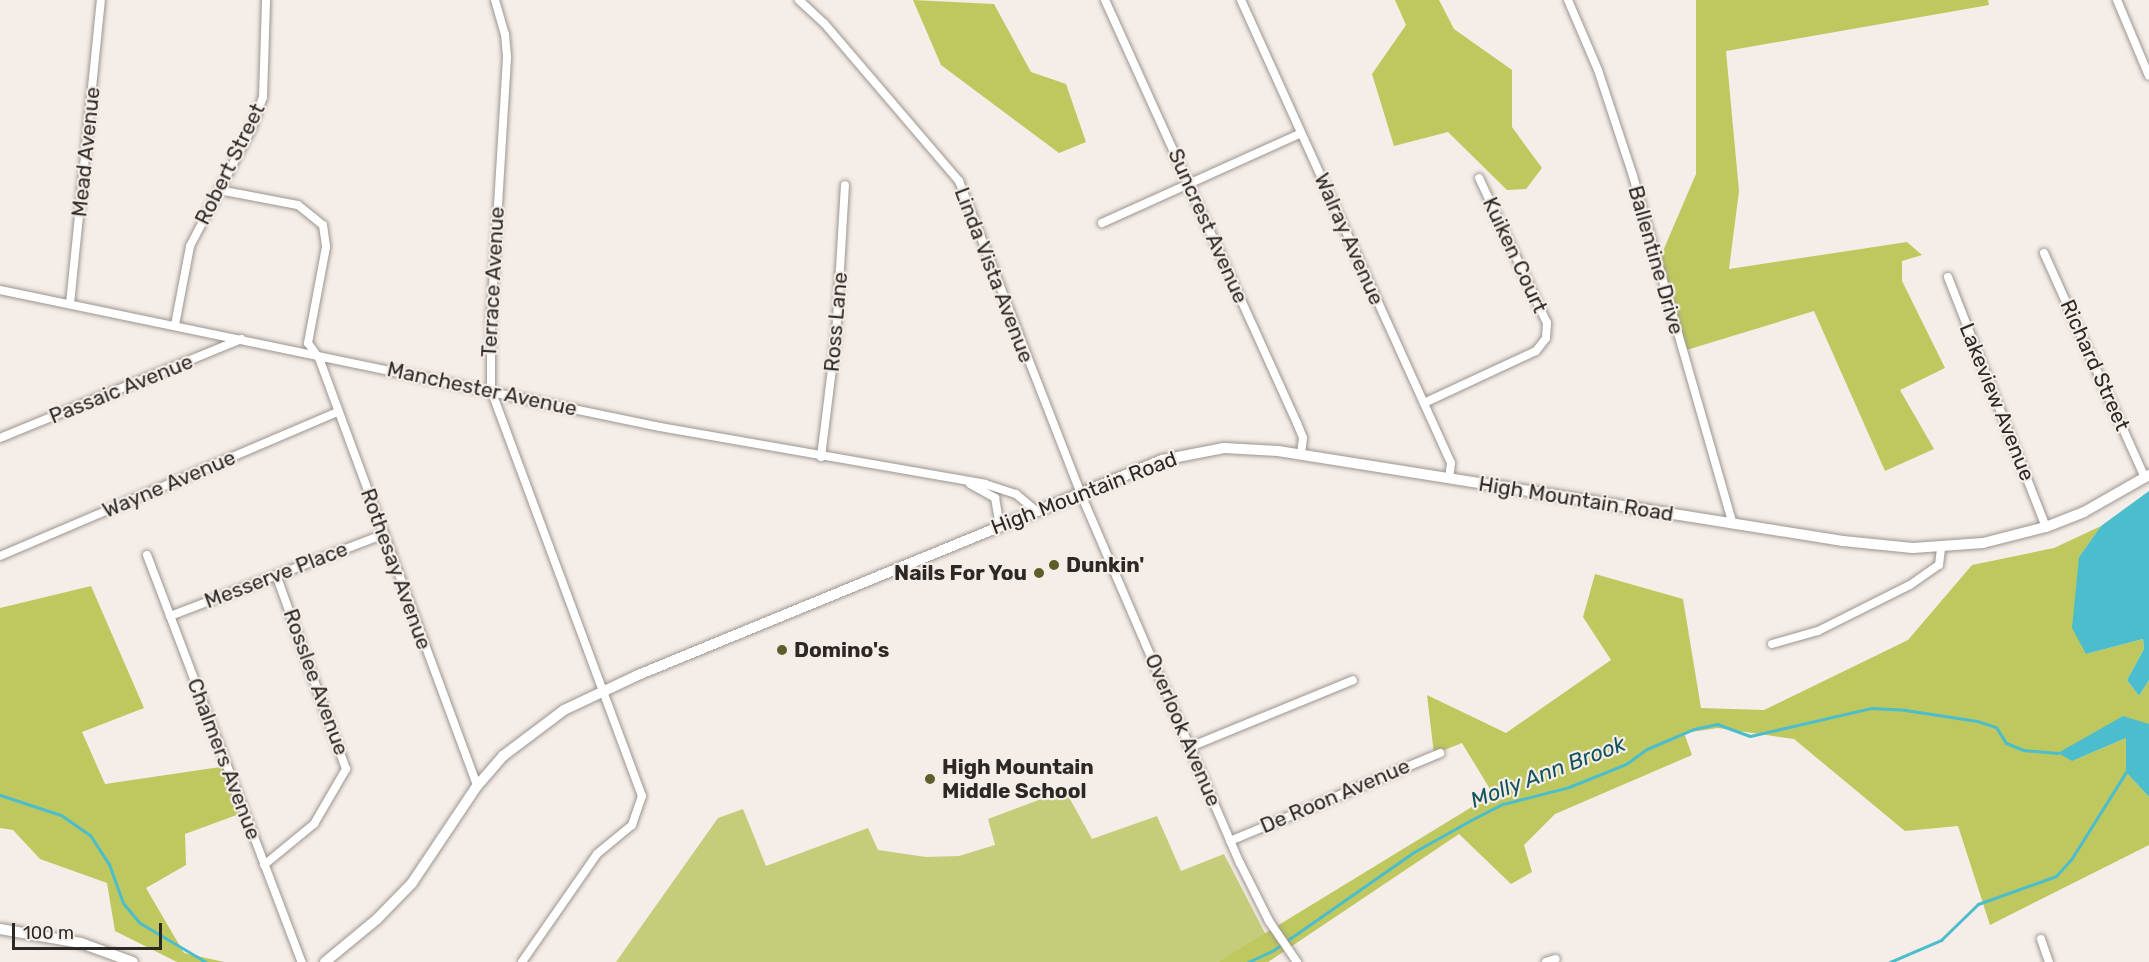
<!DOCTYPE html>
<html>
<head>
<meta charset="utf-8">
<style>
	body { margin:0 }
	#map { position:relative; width:2149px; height:962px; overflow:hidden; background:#f5ede7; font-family:Rubik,sans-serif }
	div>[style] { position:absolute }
	.green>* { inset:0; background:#c5cd7b }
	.forest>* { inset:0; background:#bfc85f }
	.water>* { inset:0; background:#4bbdcc }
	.stream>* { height:3px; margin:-1.5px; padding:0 1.5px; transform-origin:1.5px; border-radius:1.5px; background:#4bbdcc }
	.roads { filter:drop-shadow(0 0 2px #9c9590) drop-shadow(0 0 2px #9c9590) }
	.minor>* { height:8px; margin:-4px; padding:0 4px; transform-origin:4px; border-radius:4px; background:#fff }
	.tertiary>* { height:10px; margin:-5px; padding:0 5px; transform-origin:5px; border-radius:5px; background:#fff }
	.dots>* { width:16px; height:16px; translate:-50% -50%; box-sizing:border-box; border:3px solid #f5ede7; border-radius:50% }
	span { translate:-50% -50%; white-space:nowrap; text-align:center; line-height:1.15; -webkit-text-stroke:4.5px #f5ede7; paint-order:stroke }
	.street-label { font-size:21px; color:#2b2826 }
	.poi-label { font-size:21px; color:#2b2826; font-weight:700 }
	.left { translate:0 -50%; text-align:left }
	.right { translate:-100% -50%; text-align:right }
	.water-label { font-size:22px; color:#12545c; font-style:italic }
	.scale { position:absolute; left:12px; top:923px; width:150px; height:27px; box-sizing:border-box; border:3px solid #2b2826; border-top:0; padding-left:8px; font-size:18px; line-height:21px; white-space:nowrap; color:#2b2826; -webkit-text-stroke:4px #f5ede7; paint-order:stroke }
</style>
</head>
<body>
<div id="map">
	<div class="green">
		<div style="clip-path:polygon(1065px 790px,1092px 839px,1157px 816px,1181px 871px,1224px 854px,1266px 935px,1218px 962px,616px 962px,718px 818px,743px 809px,766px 866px,868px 828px,878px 850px,926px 857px,959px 856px,995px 845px,988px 819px)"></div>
	</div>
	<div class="forest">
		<div style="clip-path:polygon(913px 0,994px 4px,1031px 72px,1066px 84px,1086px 142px,1059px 153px,941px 65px)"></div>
		<div style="clip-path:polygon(1395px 0,1439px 0,1454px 29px,1512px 70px,1512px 127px,1542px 168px,1526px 189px,1507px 190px,1448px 132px,1394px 146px,1372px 74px,1406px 25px)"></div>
		<div style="clip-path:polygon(1696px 0,1988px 0,1989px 5px,1726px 51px,1739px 191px,1729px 269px,1907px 242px,1922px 255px,1902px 261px,1902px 281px,1945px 368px,1900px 390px,1934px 449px,1885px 471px,1814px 311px,1680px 352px,1657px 265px,1696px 174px)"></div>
		<div style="clip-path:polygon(2101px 526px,2079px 557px,2086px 654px,2143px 639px,2144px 649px,2127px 680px,2139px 696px,2149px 680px,2149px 724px,2072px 761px,2126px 738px,2126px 772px,2149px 797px,2149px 845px,1990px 925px,1958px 826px,1905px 831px,1794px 739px,1718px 728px,1684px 733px,1692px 755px,1555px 814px,1524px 845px,1532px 872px,1511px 884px,1459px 834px,1268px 962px,1218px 962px,1493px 794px,1462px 743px,1434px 754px,1427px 695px,1506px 733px,1611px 660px,1583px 617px,1595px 574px,1683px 599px,1701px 708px,1764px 710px,1908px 640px,1972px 565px,2054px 548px)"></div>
		<div style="clip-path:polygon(91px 586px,144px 708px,82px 732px,105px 784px,227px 766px,242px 813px,185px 834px,186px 865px,146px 888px,184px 953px,224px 962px,177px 962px,115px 931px,107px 883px,40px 859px,13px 830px,0 828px,0 608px)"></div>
	</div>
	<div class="water">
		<div style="clip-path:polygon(2149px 491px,2149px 680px,2139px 696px,2127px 680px,2144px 649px,2143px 639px,2086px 654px,2072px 628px,2079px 557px,2101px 526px)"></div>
		<div style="clip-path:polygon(2123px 716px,2149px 724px,2149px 797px,2126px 772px,2126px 738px,2072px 761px,2058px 753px)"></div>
	</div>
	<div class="stream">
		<div style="left:0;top:795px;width:64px;rotate:18.2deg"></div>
		<div style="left:61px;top:815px;width:35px;rotate:35deg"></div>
		<div style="left:90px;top:835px;width:35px;rotate:57deg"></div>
		<div style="left:109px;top:864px;width:41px;rotate:70.3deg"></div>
		<div style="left:123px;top:903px;width:26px;rotate:50deg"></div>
		<div style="left:140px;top:923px;width:77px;rotate:30.6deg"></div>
		<div style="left:1248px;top:962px;width:26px;rotate:-25deg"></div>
		<div style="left:1272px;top:951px;width:173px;rotate:-34.9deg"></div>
		<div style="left:1414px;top:852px;width:65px;rotate:-29.3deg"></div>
		<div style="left:1471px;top:820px;width:36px;rotate:-27deg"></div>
		<div style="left:1503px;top:804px;width:68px;rotate:-14.4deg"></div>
		<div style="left:1569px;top:787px;width:61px;rotate:-22deg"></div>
		<div style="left:1626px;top:764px;width:26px;rotate:-36deg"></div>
		<div style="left:1647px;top:749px;width:51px;rotate:-23.1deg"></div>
		<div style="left:1694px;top:729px;width:24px;rotate:-12deg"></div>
		<div style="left:1717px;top:724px;width:35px;rotate:20deg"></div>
		<div style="left:1750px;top:736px;width:124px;rotate:-13deg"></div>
		<div style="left:1871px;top:708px;width:34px;rotate:3deg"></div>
		<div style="left:1905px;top:710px;width:73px;rotate:8.7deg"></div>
		<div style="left:1977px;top:721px;width:20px;rotate:18deg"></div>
		<div style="left:1996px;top:727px;width:19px;rotate:58deg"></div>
		<div style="left:2006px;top:743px;width:18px;rotate:22deg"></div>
		<div style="left:2023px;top:750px;width:35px;rotate:5deg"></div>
		<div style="left:1890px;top:962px;width:56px;rotate:-23.3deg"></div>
		<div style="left:1941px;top:940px;width:52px;rotate:-44.2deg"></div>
		<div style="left:1978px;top:904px;width:83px;rotate:-19.7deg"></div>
		<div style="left:2056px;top:876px;width:24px;rotate:-48deg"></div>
		<div style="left:2072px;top:858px;width:102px;rotate:-57.9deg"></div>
	</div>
	<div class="roads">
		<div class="minor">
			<div style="left:495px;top:0;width:35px;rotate:74deg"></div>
			<div style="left:505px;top:34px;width:24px;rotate:85deg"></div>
			<div style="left:507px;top:58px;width:265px;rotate:93.5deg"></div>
			<div style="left:491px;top:323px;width:67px;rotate:90deg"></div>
			<div style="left:491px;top:390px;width:433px;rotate:69.6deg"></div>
			<div style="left:642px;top:796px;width:31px;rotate:109deg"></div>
			<div style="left:632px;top:825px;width:45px;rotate:140.4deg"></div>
			<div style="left:597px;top:854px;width:131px;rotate:124.8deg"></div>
			<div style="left:799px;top:0;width:34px;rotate:43deg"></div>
			<div style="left:824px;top:23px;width:208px;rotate:49.5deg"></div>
			<div style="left:959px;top:181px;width:334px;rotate:68.7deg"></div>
			<div style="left:1080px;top:492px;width:404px;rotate:66.7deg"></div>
			<div style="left:1240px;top:863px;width:65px;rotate:63.4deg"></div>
			<div style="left:1269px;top:921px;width:50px;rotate:55.7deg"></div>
			<div style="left:1105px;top:0;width:465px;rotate:65.6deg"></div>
			<div style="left:1297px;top:423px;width:16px;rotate:68deg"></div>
			<div style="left:1303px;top:438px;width:17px;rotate:97deg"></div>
			<div style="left:1241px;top:0;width:508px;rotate:65.6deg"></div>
			<div style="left:1451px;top:463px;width:16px;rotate:97deg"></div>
			<div style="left:1568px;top:0;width:76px;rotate:66.8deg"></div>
			<div style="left:1598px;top:70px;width:112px;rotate:71.7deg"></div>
			<div style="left:1633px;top:176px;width:362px;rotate:74deg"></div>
			<div style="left:2117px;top:0;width:82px;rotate:67.2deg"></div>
			<div style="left:219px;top:190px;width:80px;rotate:10.8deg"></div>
			<div style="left:298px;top:205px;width:32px;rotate:39deg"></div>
			<div style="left:323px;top:225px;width:22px;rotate:82deg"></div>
			<div style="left:326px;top:247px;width:98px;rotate:100.6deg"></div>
			<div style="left:308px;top:343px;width:19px;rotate:54deg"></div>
			<div style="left:319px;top:358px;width:456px;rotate:69.7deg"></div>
			<div style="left:1102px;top:223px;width:218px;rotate:-24.3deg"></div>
			<div style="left:2044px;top:253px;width:247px;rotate:65.8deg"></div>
			<div style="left:1948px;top:277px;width:269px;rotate:68.6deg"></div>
			<div style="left:0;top:290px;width:674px;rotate:11.73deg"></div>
			<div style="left:660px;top:427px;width:330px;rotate:9.9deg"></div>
			<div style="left:985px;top:484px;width:33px;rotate:18deg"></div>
			<div style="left:1016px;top:494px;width:25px;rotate:40deg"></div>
			<div style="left:70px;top:304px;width:306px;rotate:-84.2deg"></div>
			<div style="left:175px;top:325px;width:80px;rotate:-79.2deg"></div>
			<div style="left:190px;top:246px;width:131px;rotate:-62.3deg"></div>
			<div style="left:251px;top:130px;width:35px;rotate:-70deg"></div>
			<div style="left:263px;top:97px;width:97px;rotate:-88.2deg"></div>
			<div style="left:1424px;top:403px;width:123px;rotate:-24.9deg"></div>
			<div style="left:1536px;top:351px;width:16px;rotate:-52deg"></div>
			<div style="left:1546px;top:338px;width:15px;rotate:-86deg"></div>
			<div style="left:1547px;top:323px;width:160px;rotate:-115.1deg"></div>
			<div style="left:0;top:438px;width:261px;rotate:-22.3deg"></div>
			<div style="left:821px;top:457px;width:122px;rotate:-82.9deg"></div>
			<div style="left:836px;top:336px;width:151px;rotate:-86.6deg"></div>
			<div style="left:970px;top:484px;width:29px;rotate:29deg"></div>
			<div style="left:995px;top:498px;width:27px;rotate:80deg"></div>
			<div style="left:147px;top:555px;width:436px;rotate:69.2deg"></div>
			<div style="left:0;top:556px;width:367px;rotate:-23.1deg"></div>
			<div style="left:170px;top:616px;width:227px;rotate:-20.9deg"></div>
			<div style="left:1772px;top:644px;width:48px;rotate:-15.8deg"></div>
			<div style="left:1818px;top:631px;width:103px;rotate:-26.6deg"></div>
			<div style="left:1910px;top:585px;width:35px;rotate:-35deg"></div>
			<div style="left:1939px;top:565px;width:17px;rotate:-83deg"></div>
			<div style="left:1190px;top:747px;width:176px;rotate:-22.3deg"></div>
			<div style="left:1230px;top:841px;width:228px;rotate:-22.7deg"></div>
			<div style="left:264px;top:865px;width:65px;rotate:-39.4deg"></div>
			<div style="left:314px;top:824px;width:64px;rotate:-59.8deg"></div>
			<div style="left:346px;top:769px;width:206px;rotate:-109.8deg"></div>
			<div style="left:2041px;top:939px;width:24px;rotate:71deg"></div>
			<div style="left:1546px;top:962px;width:10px;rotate:-17deg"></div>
		</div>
		<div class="tertiary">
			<div style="left:0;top:929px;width:82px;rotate:9.8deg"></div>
			<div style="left:81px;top:943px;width:55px;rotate:20.1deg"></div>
			<div style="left:325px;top:962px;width:67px;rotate:-39.6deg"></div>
			<div style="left:377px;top:919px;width:50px;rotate:-45.8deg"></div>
			<div style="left:412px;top:883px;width:117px;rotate:-56.2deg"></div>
			<div style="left:477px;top:786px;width:40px;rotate:-49deg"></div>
			<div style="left:503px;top:756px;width:76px;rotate:-37deg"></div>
			<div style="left:564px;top:710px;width:82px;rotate:-25.3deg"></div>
			<div style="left:638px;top:675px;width:566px;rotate:-22.31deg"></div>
			<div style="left:1162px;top:460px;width:63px;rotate:-11deg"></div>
			<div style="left:1224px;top:448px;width:54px;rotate:3.2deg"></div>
			<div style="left:1278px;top:451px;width:572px;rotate:9.05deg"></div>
			<div style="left:1843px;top:541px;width:70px;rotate:5.7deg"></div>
			<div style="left:1913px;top:548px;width:70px;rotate:-4.1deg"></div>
			<div style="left:1983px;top:543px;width:65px;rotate:-14.3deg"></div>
			<div style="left:2046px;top:527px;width:41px;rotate:-21.5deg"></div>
			<div style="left:2084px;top:512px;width:75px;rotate:-29.6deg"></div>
		</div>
	</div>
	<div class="dots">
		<div style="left:1054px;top:565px;background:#5c5f2c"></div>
		<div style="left:1039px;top:573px;background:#5c5f2c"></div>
		<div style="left:782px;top:650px;background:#5c5f2c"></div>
		<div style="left:930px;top:779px;background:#5c5f2c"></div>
	</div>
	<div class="street-label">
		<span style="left:86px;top:152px;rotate:-84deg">Mead Avenue</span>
		<span style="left:230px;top:164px;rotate:-64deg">Robert Street</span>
		<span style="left:1208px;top:226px;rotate:66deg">Suncrest Avenue</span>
		<span style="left:1349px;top:239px;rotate:66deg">Walray Avenue</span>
		<span style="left:1515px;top:255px;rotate:65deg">Kuiken Court</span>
		<span style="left:1656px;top:260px;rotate:74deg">Ballentine Drive</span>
		<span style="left:994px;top:275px;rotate:69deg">Linda Vista Avenue</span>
		<span style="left:493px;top:282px;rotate:-87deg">Terrace Avenue</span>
		<span style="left:836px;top:322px;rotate:-85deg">Ross Lane</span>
		<span style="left:2095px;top:365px;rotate:66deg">Richard Street</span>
		<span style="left:121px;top:389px;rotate:-22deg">Passaic Avenue</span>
		<span style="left:482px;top:389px;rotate:12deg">Manchester Avenue</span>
		<span style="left:1997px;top:402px;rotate:68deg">Lakeview Avenue</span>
		<span style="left:169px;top:484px;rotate:-23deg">Wayne Avenue</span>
		<span style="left:1084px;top:493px;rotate:-21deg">High Mountain Road</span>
		<span style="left:1576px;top:499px;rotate:9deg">High Mountain Road</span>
		<span style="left:396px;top:569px;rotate:70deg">Rothesay Avenue</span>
		<span style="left:276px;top:575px;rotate:-21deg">Messerve Place</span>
		<span style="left:316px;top:682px;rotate:70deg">Rosslee Avenue</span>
		<span style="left:1183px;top:730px;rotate:67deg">Overlook Avenue</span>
		<span style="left:224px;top:759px;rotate:69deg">Chalmers Avenue</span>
		<span style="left:1335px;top:796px;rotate:-23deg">De Roon Avenue</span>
	</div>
	<div class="poi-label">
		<span class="left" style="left:1066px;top:565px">Dunkin'</span>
		<span class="right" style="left:1027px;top:573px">Nails For You</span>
		<span class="left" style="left:794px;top:650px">Domino's</span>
		<span class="left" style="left:942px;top:779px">High Mountain<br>Middle School</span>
	</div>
	<div class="water-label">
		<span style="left:1548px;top:772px;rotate:-21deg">Molly Ann Brook</span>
	</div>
	<div class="scale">100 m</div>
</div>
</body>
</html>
